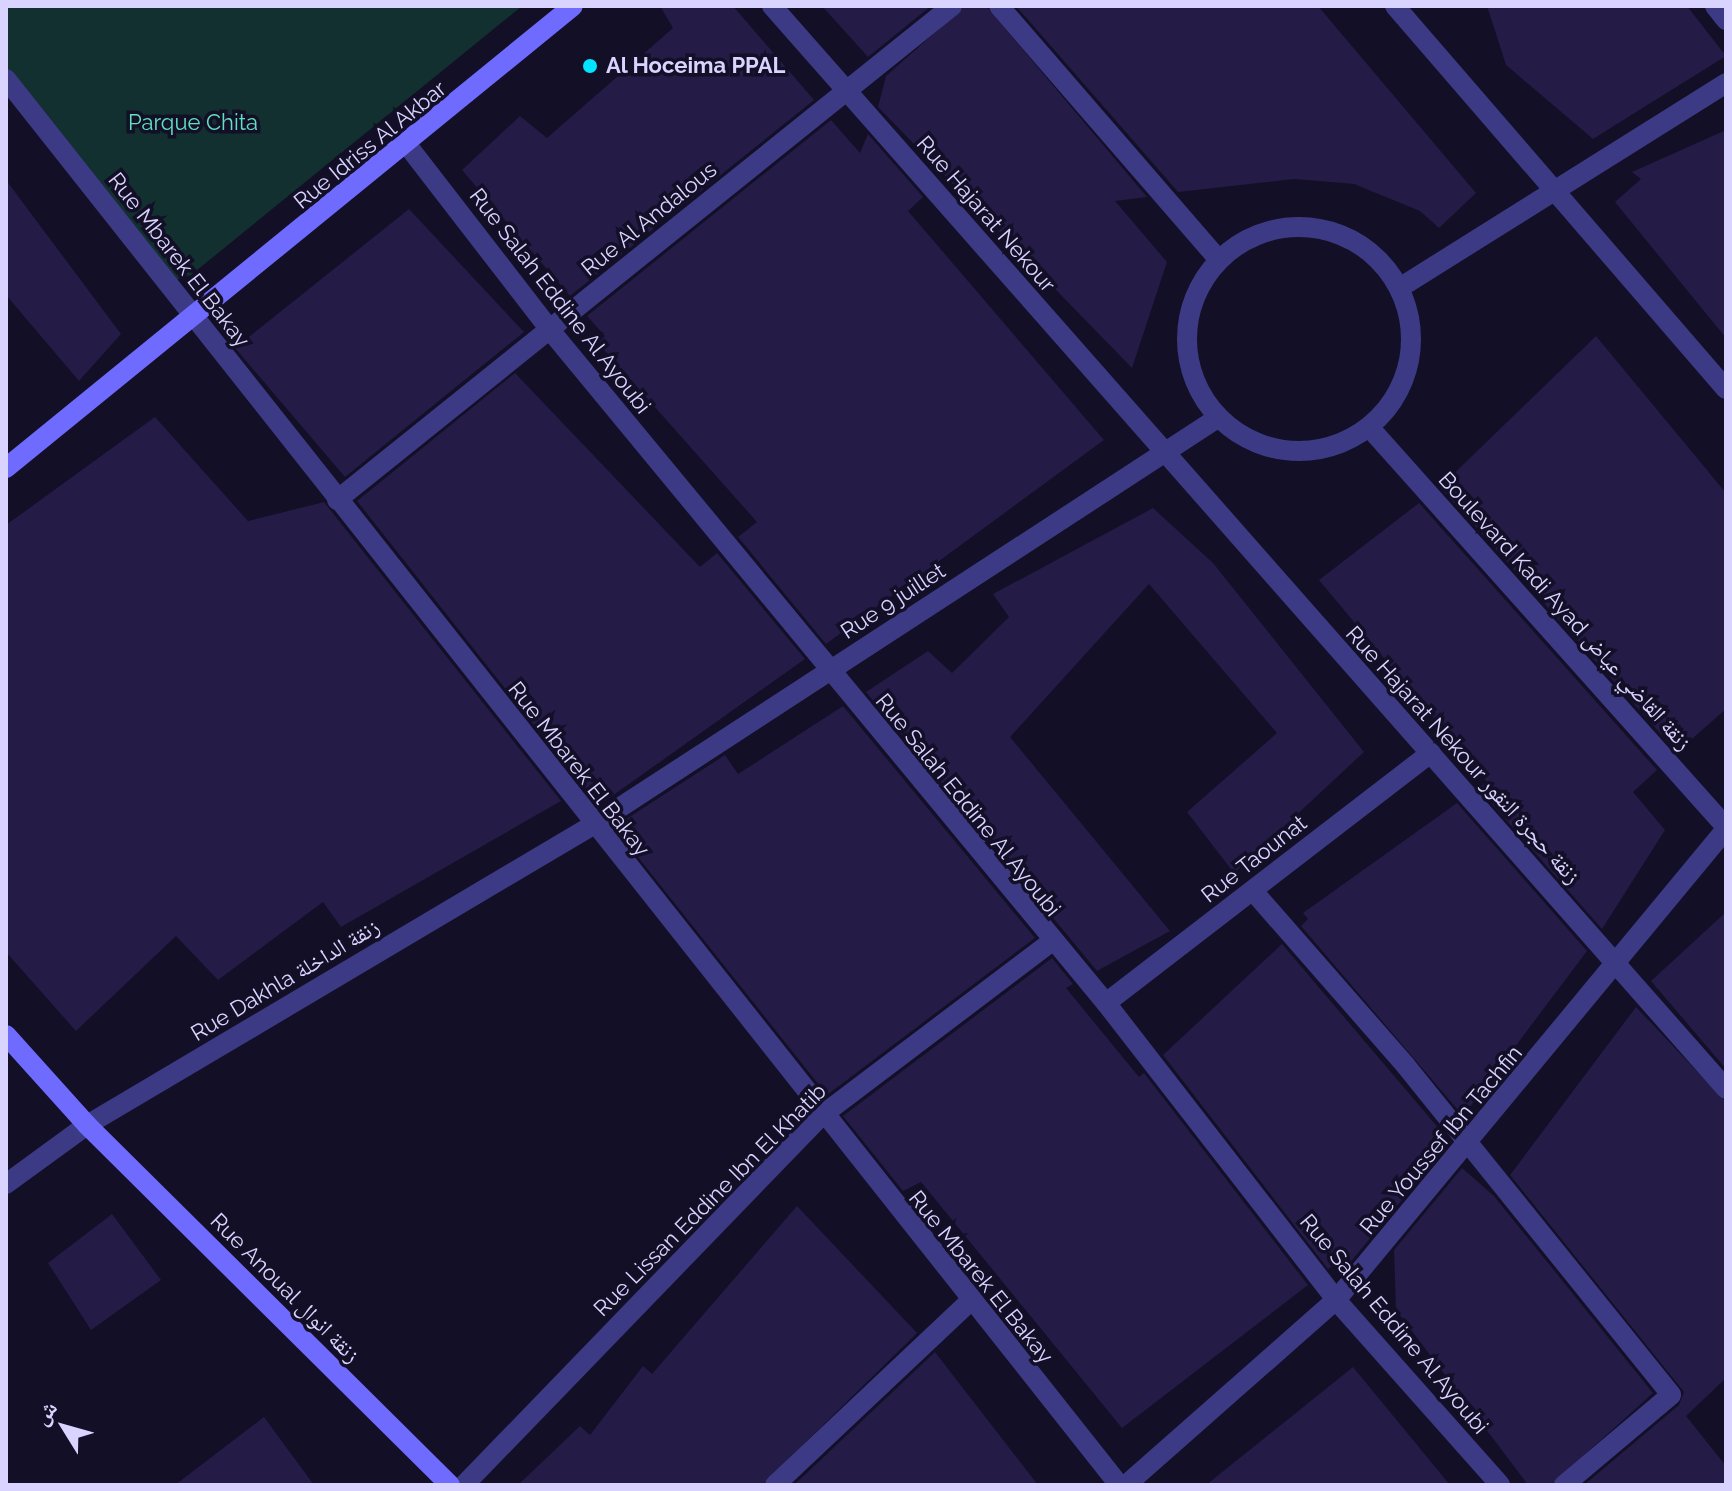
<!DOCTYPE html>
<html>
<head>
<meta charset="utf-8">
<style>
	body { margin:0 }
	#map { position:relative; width:1732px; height:1491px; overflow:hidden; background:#130f26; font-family:Raleway,"Noto Naskh Arabic",sans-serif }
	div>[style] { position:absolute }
	.green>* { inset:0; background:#12302f }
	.building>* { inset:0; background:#241b47 }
	.street>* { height:20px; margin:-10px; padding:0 10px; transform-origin:10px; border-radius:10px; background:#3d3a85 }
	.street>.ring { margin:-10px; padding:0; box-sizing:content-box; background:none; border:20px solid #3d3a85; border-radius:50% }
	.secondary>* { height:20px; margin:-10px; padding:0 10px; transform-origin:10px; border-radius:10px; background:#6f6bff }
	.dots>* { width:22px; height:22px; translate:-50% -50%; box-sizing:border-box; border:4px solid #130f26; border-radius:50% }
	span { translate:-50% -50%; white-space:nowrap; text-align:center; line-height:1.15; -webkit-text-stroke:7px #130f26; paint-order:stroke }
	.poi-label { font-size:22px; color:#d9d4ff; font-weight:700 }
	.left { translate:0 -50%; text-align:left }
	.park-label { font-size:22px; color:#5fe0c0 }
	.street-label { font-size:22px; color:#d9d4ff }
	.frame { position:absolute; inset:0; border:8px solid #d9d4ff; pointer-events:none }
	.north { position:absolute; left:24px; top:1387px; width:80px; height:80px; -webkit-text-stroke:6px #130f26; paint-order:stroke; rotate:307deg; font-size:22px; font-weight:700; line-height:32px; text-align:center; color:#d9d4ff }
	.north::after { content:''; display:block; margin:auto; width:28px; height:36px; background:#d9d4ff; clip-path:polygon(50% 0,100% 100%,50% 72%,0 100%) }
</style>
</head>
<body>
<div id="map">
	<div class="green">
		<div style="clip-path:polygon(6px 6px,522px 6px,191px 275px,169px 282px,6px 74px)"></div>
	</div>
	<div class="building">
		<div style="clip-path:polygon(660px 6px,733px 6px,814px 100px,570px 296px,462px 170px,520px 116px,547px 138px,673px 28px)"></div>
		<div style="clip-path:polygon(822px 6px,931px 6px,868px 57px)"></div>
		<div style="clip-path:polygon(965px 6px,986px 6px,1147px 197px,1115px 201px,1167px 262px,1132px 368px,878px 107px,886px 76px)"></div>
		<div style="clip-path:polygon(1016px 6px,1318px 6px,1476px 193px,1439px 228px,1420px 211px,1354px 184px,1294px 179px,1178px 192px)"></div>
		<div style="clip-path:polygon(1487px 6px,1687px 6px,1726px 56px,1593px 139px,1506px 65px)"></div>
		<div style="clip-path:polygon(831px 120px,860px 153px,868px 134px,923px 197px,908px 211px,1104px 440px,826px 644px,738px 537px,757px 522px,598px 343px,605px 336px,587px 316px)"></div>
		<div style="clip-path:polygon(1726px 130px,1726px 338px,1615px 202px,1641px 179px,1632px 172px)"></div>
		<div style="clip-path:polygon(6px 180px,121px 334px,79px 381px,6px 295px)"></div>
		<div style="clip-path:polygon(409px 209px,524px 332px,345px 477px,235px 348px)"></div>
		<div style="clip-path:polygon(1596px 336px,1726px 493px,1726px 709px,1677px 752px,1440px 487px)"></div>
		<div style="clip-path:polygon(515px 373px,700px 567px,717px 553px,805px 659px,598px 806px,357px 501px)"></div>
		<div style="clip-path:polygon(155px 417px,248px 521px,324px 502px,561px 801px,341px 927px,323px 902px,218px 980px,176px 936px,76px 1031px,6px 952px,6px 525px)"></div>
		<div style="clip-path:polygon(1419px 503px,1657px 770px,1633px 792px,1665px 830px,1602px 929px,1478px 788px,1487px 782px,1319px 580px)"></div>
		<div style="clip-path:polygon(1153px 508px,1213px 563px,1364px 752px,1234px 873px,1187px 812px,1277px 733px,1149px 584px,1010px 737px,1170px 931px,1097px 971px,866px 692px,928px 651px,952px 673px,1009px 617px,993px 594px)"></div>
		<div style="clip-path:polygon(843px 706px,1035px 938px,827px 1095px,614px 827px,725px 755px,738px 774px)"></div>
		<div style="clip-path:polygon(1457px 803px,1587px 951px,1463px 1116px,1301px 926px,1308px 919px,1303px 913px)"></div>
		<div style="clip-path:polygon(1726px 912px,1726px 1069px,1651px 981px)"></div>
		<div style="clip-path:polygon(1282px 944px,1446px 1137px,1445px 1148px,1348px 1265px,1342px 1258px,1328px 1269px,1163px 1055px)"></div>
		<div style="clip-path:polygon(1052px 958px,1073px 984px,1066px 988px,1139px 1077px,1144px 1073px,1308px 1285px,1122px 1428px,921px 1182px,903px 1191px,843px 1116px)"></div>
		<div style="clip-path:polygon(1636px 1007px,1726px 1102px,1726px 1378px,1686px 1416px,1726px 1466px,1726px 1485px,1584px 1485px,1679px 1405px,1684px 1392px,1510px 1175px)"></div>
		<div style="clip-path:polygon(1462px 1168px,1494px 1196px,1653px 1393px,1551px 1485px,1528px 1485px,1396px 1310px,1394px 1250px)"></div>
		<div style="clip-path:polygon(797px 1206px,917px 1333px,762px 1485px,518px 1485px,580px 1426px,590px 1435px,643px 1366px,652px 1374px)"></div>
		<div style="clip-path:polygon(112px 1214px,161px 1280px,91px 1330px,48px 1263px)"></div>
		<div style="clip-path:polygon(935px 1352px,1038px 1485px,794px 1485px)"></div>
		<div style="clip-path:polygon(1353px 1367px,1450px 1485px,1206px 1485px)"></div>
		<div style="clip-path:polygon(264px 1417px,314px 1485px,175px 1485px)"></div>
	</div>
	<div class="street">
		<div style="left:772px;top:6px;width:1443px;rotate:48.62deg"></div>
		<div style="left:999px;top:6px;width:336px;rotate:49.1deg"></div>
		<div style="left:1395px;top:6px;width:506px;rotate:49.17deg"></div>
		<div style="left:1715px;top:6px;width:18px;rotate:52deg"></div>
		<div style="left:6px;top:79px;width:1793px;rotate:51.63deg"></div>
		<div style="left:408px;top:146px;width:232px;rotate:52.3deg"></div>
		<div style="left:550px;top:330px;width:873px;rotate:50.44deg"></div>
		<div style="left:1106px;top:1003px;width:376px;rotate:52.2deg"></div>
		<div style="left:1336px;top:1300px;width:247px;rotate:48.4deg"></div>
		<div class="ring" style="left:1187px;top:227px;width:204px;height:204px"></div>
		<div style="left:1401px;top:287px;width:384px;rotate:-32.1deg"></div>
		<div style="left:1369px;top:427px;width:536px;rotate:48.25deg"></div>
		<div style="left:337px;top:500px;width:789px;rotate:-38.77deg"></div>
		<div style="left:1253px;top:891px;width:232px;rotate:48.8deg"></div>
		<div style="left:1406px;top:1066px;width:422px;rotate:51.1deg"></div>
		<div style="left:1671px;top:1395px;width:140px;rotate:139.9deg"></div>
		<div style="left:1106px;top:1003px;width:410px;rotate:-37.6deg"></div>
		<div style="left:6px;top:1184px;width:100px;rotate:-36.1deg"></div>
		<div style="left:87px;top:1125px;width:588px;rotate:-30.66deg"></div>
		<div style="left:593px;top:825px;width:747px;rotate:-33.09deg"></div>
		<div style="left:464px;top:1485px;width:513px;rotate:-45.95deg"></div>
		<div style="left:821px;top:1116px;width:287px;rotate:-37.1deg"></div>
		<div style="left:775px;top:1485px;width:267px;rotate:-43.3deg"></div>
		<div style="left:1126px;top:1485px;width:280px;rotate:-41.4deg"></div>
		<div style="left:1336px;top:1300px;width:612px;rotate:-50.37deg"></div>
	</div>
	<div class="secondary">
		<div style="left:6px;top:468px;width:731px;rotate:-39.17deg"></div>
		<div style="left:6px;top:1035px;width:121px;rotate:48deg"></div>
		<div style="left:87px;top:1125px;width:511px;rotate:44.76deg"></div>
	</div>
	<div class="dots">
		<div style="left:590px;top:66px;background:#00e5ff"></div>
	</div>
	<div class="poi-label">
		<span class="left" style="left:606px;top:66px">Al Hoceima PPAL</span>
	</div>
	<div class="park-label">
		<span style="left:193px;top:123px">Parque Chita</span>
	</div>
	<div class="street-label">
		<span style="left:370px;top:145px;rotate:-39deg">Rue Idriss Al Akbar</span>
		<span style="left:986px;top:214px;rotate:49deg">Rue Hajarat Nekour</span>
		<span style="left:649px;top:219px;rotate:-39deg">Rue Al Andalous</span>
		<span style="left:179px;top:260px;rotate:52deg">Rue Mbarek El Bakay</span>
		<span style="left:560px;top:301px;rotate:52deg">Rue Salah Eddine Al Ayoubi</span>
		<span style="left:893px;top:601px;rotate:-33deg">Rue 9 juillet</span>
		<span style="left:1565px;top:611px;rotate:48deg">Boulevard Kadi Ayad زنقة القاضي عياض</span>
		<span style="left:1463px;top:755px;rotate:48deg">Rue Hajarat Nekour زنقة حجرة النقور</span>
		<span style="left:579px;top:769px;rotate:52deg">Rue Mbarek El Bakay</span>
		<span style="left:968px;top:805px;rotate:51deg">Rue Salah Eddine Al Ayoubi</span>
		<span style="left:1254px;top:859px;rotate:-38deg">Rue Taounat</span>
		<span style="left:285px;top:980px;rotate:-31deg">Rue Dakhla زنقة الداخلة</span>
		<span style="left:1441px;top:1140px;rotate:-50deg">Rue Youssef Ibn Tachfin</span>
		<span style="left:710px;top:1200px;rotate:-45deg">Rue Lissan Eddine Ibn El Khatib</span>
		<span style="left:981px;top:1277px;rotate:51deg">Rue Mbarek El Bakay</span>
		<span style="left:285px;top:1288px;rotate:45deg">Rue Anoual زنقة انوال</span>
		<span style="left:1394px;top:1324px;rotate:50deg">Rue Salah Eddine Al Ayoubi</span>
	</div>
	<div class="frame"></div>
	<div class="north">ش</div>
</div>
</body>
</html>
